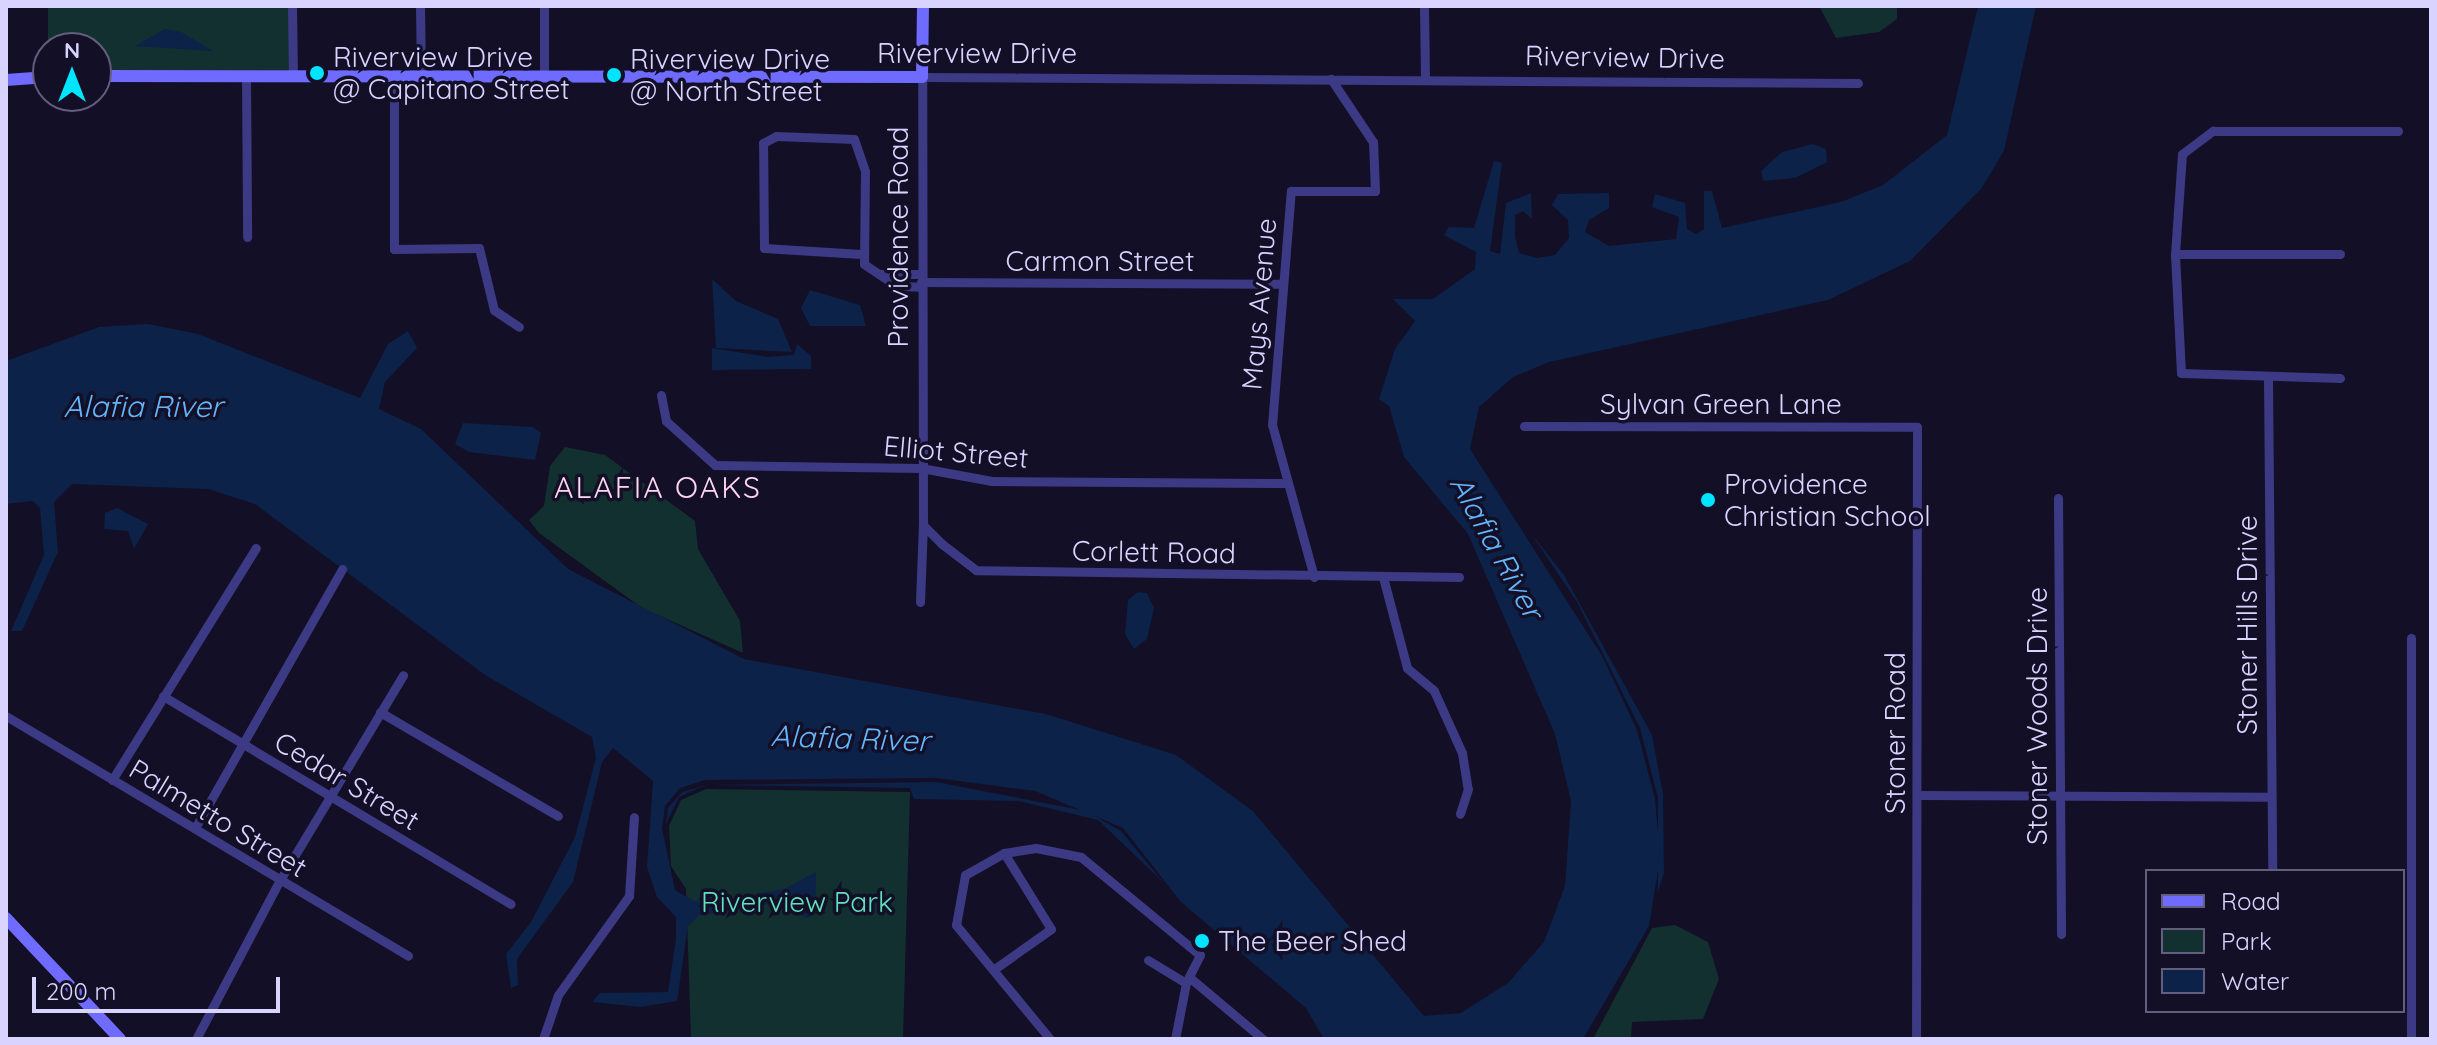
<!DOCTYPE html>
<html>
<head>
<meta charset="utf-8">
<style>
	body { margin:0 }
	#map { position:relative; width:2437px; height:1045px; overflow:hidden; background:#130f26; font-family:Quicksand,sans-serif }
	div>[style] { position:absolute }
	.green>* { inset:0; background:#12302f }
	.water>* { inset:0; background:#0c2248 }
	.street>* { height:9px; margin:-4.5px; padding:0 4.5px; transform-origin:4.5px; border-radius:4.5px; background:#3d3a85 }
	.secondary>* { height:12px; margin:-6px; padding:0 6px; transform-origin:6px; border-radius:6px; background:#6f6bff }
	.dots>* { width:22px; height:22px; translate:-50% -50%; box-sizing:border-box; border:4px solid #130f26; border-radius:50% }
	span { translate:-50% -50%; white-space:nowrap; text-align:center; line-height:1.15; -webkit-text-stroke:7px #130f26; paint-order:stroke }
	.street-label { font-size:28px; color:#d9d4ff }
	.poi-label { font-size:28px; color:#d9d4ff }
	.left { translate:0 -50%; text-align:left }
	.park-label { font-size:28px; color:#5fe0c0 }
	.water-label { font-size:30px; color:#62b6ff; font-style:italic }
	.neighbourhood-label { font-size:30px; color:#ffd6f0; letter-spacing:2px }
	.frame { position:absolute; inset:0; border:8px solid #d9d4ff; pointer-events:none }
	.legend { position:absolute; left:2145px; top:869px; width:260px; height:144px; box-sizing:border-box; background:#130f26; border:2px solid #625e7d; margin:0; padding:10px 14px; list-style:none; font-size:24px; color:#d9d4ff }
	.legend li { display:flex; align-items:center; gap:16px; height:40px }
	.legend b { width:40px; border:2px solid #625e7d }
	.north { position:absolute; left:32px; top:32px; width:80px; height:80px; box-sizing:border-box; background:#130f26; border:2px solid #625e7d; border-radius:50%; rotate:0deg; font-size:22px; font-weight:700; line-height:32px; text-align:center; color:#d9d4ff }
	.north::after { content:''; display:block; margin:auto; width:28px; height:36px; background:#00e5ff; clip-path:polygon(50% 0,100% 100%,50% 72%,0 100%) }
	.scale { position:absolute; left:32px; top:977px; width:248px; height:36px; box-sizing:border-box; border:4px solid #d9d4ff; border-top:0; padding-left:10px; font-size:24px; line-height:28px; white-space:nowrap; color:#d9d4ff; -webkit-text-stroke:6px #130f26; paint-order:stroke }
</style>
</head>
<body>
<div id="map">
	<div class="green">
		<div style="clip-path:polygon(48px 6px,289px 6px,289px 70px,96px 70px,96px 48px,48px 48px)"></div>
		<div style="clip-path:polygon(1819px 6px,1897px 6px,1897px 19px,1879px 32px,1836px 38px)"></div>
		<div style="clip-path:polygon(565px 447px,605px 455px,695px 521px,698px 549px,740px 621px,743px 653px,642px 608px,539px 533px,529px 520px,544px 506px,550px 466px)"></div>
		<div style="clip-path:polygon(706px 789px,910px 792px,903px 1039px,691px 1039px,686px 889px,671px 866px,669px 826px,681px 800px)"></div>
		<div style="clip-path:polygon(1675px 925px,1708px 942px,1719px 979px,1703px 1019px,1632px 1022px,1631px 1039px,1593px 1039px,1652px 928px)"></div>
	</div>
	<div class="water">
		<div style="clip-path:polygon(1978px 6px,2036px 6px,2004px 151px,1981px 189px,1910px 261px,1828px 300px,1549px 362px,1513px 377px,1479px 407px,1470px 449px,1602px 656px,1637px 730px,1655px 799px,1660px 858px,1649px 926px,1583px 1039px,1324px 1039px,1306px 1008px,1181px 902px,1123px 828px,1035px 791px,936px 778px,705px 780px,680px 788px,665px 806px,662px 828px,675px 890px,694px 901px,717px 901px,784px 889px,816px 872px,815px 914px,807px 918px,774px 903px,698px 916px,688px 926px,677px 1001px,641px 1007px,592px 1002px,600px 993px,668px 992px,676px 939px,676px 917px,657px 897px,647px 867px,653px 781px,613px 748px,602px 762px,573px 882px,517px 959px,518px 985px,511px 988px,506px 954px,531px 922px,575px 837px,596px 758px,592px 737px,485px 675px,255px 504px,208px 489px,72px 484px,54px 502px,58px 552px,22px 631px,11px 631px,44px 555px,40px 508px,33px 501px,6px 504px,6px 361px,99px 327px,148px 324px,198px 334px,360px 398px,388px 344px,408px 331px,417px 348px,385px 382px,379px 409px,421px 429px,568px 569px,744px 659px,1046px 714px,1176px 755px,1253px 811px,1424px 1016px,1461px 1013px,1508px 983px,1544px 942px,1565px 886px,1571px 801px,1555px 734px,1468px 534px,1404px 457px,1389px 406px,1379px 399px,1395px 349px,1415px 321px,1393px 299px,1433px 299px,1475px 269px,1476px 252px,1444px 235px,1449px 227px,1474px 228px,1494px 161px,1502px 163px,1490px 251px,1500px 254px,1506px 203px,1531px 193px,1532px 219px,1523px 211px,1515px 215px,1515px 236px,1519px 253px,1537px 258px,1555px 255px,1569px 238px,1568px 220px,1552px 205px,1558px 194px,1609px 193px,1609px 208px,1589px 220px,1585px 232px,1609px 246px,1676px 239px,1679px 217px,1652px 207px,1655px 194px,1685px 203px,1687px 229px,1696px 234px,1704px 229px,1704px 191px,1712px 191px,1722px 228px,1841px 202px,1883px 185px,1947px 135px)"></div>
		<div style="clip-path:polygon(165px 29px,181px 32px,213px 51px,135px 46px)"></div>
		<div style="clip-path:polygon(1813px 144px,1826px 149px,1827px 162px,1795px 178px,1763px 181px,1761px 171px,1782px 152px)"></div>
		<div style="clip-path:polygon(712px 279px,736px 301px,778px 319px,792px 352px,716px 348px)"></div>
		<div style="clip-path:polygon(810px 290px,860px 305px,866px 326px,810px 326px,801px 308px)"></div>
		<div style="clip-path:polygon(797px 344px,811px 356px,811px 369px,712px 370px,712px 348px,768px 357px,794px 355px)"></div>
		<div style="clip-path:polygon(463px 423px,533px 427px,541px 433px,535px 460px,469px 452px,455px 444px)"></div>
		<div style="clip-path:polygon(117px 508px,148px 524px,134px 549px,128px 531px,104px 529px,105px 513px)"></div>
		<div style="clip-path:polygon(1530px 532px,1564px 575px,1652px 735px,1663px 794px,1664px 873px,1658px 892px,1658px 798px,1640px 728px,1577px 602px)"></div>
		<div style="clip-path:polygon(1138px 592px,1147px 593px,1154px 608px,1147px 639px,1134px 649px,1125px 634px,1128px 600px)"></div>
		<div style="clip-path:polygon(936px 782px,1086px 811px,1121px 831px,1163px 882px,1098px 820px,1019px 801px,914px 799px,910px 788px,706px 785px,679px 797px,666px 824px,668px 808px,682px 792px,706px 785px)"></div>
	</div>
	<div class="street">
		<div style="left:292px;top:6px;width:69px;rotate:89.2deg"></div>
		<div style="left:420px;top:6px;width:70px;rotate:89.2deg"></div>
		<div style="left:544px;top:6px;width:70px;rotate:90deg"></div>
		<div style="left:1424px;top:6px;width:73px;rotate:89.2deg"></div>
		<div style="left:246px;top:75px;width:162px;rotate:89.6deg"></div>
		<div style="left:394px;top:76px;width:173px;rotate:90deg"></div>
		<div style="left:394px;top:249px;width:85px;rotate:-0.7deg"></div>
		<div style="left:479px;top:248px;width:64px;rotate:76.4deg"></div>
		<div style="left:494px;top:310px;width:30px;rotate:34deg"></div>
		<div style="left:861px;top:254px;width:97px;rotate:-176.5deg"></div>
		<div style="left:764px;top:248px;width:105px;rotate:-90.5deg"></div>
		<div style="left:763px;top:143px;width:15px;rotate:-28deg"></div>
		<div style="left:776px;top:136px;width:78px;rotate:2.2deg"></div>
		<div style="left:854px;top:139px;width:34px;rotate:71deg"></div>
		<div style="left:865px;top:171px;width:93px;rotate:90.6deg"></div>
		<div style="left:864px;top:264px;width:40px;rotate:34deg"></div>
		<div style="left:897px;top:286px;width:24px;rotate:2deg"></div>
		<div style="left:2175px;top:254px;width:165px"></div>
		<div style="left:880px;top:274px;width:41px"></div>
		<div style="left:921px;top:282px;width:358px;rotate:0.3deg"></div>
		<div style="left:2268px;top:378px;width:493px;rotate:89.5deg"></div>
		<div style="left:2340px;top:378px;width:159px;rotate:-178.2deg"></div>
		<div style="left:2181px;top:373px;width:119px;rotate:-92.9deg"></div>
		<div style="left:2175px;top:254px;width:100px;rotate:-86deg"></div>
		<div style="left:2182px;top:154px;width:39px;rotate:-37deg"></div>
		<div style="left:2213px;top:131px;width:185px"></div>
		<div style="left:661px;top:395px;width:26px;rotate:79deg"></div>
		<div style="left:666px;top:421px;width:66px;rotate:41.9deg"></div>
		<div style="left:715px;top:465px;width:206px;rotate:0.8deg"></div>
		<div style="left:921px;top:468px;width:72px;rotate:10.4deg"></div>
		<div style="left:992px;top:481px;width:293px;rotate:0.4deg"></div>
		<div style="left:1524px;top:426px;width:393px;rotate:0.1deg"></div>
		<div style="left:1917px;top:427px;width:612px;rotate:90.09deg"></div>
		<div style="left:2058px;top:498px;width:436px;rotate:89.6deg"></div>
		<div style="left:1314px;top:577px;width:158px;rotate:-105.4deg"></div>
		<div style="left:1272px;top:425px;width:235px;rotate:-85.4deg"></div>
		<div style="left:1291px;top:191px;width:84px"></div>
		<div style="left:1375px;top:191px;width:49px;rotate:-92.3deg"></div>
		<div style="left:1373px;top:142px;width:76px;rotate:-123.7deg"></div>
		<div style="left:1383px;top:577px;width:94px;rotate:75.2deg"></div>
		<div style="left:1407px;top:668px;width:35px;rotate:40deg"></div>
		<div style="left:1434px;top:691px;width:68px;rotate:65.7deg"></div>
		<div style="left:1462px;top:753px;width:36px;rotate:81deg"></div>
		<div style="left:1468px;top:789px;width:26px;rotate:108deg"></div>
		<div style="left:1459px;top:577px;width:483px;rotate:-179.2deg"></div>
		<div style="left:976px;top:570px;width:43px;rotate:-142.6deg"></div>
		<div style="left:942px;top:544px;width:27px;rotate:-135deg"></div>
		<div style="left:923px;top:525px;width:448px;rotate:-90.1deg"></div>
		<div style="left:922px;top:77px;width:936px;rotate:0.37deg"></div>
		<div style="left:920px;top:602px;width:77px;rotate:-87.8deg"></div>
		<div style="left:2411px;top:638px;width:401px;rotate:90deg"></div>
		<div style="left:163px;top:696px;width:405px;rotate:30.9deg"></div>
		<div style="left:380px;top:712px;width:206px;rotate:30.3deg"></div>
		<div style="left:6px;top:716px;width:468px;rotate:30.8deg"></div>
		<div style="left:112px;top:780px;width:273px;rotate:-58.2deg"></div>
		<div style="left:1917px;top:795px;width:352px;rotate:0.3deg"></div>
		<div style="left:195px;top:828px;width:298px;rotate:-60.4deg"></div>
		<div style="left:1148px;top:960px;width:44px;rotate:31.2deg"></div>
		<div style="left:993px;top:970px;width:71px;rotate:-35.3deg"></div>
		<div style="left:1051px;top:929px;width:89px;rotate:-121.7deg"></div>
		<div style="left:1189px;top:977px;width:97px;rotate:40deg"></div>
		<div style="left:196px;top:1039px;width:180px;rotate:-62.2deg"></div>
		<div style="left:280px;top:880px;width:239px;rotate:-59deg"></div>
		<div style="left:543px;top:1039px;width:46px;rotate:-71.2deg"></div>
		<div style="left:558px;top:995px;width:122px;rotate:-54.4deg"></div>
		<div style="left:629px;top:896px;width:79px;rotate:-86.4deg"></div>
		<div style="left:1050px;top:1039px;width:148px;rotate:-129.5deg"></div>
		<div style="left:956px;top:925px;width:51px;rotate:-79.8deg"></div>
		<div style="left:965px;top:875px;width:45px;rotate:-29.4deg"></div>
		<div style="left:1004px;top:853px;width:32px;rotate:-9deg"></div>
		<div style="left:1036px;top:848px;width:46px;rotate:11.3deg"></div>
		<div style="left:1081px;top:857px;width:154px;rotate:39.5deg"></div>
		<div style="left:1200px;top:955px;width:31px;rotate:117deg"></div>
		<div style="left:1186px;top:983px;width:57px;rotate:101.1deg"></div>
	</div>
	<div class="secondary">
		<div style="left:96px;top:76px;width:826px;rotate:0.07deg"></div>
		<div style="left:922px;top:77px;width:71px;rotate:-89.2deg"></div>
		<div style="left:6px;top:80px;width:42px;rotate:-4.1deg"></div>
		<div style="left:6px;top:918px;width:166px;rotate:46.7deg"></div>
	</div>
	<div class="dots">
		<div style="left:317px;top:73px;background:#00e5ff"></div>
		<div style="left:614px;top:75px;background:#00e5ff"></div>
		<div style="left:1708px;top:500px;background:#00e5ff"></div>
		<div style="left:1202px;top:941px;background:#00e5ff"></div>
	</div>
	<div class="street-label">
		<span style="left:977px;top:53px">Riverview Drive</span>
		<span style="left:1625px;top:57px;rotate:1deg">Riverview Drive</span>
		<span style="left:898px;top:237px;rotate:-90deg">Providence Road</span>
		<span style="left:1100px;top:261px">Carmon Street</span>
		<span style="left:1259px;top:304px;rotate:-85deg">Mays Avenue</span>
		<span style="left:1721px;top:404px">Sylvan Green Lane</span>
		<span style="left:956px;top:452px;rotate:5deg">Elliot Street</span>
		<span style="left:1154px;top:552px;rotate:1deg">Corlett Road</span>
		<span style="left:2247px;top:625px;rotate:-90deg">Stoner Hills Drive</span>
		<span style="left:2037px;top:716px;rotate:-90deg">Stoner Woods Drive</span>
		<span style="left:1895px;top:733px;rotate:-90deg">Stoner Road</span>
		<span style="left:347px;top:781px;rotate:31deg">Cedar Street</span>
		<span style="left:218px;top:818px;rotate:31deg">Palmetto Street</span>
	</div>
	<div class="poi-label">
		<span class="left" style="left:333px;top:73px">Riverview Drive<br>@ Capitano Street</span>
		<span class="left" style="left:630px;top:75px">Riverview Drive<br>@ North Street</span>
		<span class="left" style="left:1724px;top:500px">Providence<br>Christian School</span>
		<span class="left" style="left:1218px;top:941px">The Beer Shed</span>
	</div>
	<div class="park-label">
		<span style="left:797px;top:902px">Riverview Park</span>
	</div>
	<div class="water-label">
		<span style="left:143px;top:406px">Alafia River</span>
		<span style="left:1497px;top:547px;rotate:61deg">Alafia River</span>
		<span style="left:850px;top:738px;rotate:2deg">Alafia River</span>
	</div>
	<div class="neighbourhood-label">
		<span style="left:658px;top:487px">ALAFIA OAKS</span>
	</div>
	<div class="frame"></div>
	<ul class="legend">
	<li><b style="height:10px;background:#6f6bff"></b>Road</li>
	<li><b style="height:22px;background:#12302f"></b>Park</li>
	<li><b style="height:22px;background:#0c2248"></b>Water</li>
	</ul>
	<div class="north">N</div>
	<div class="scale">200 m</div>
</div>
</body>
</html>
